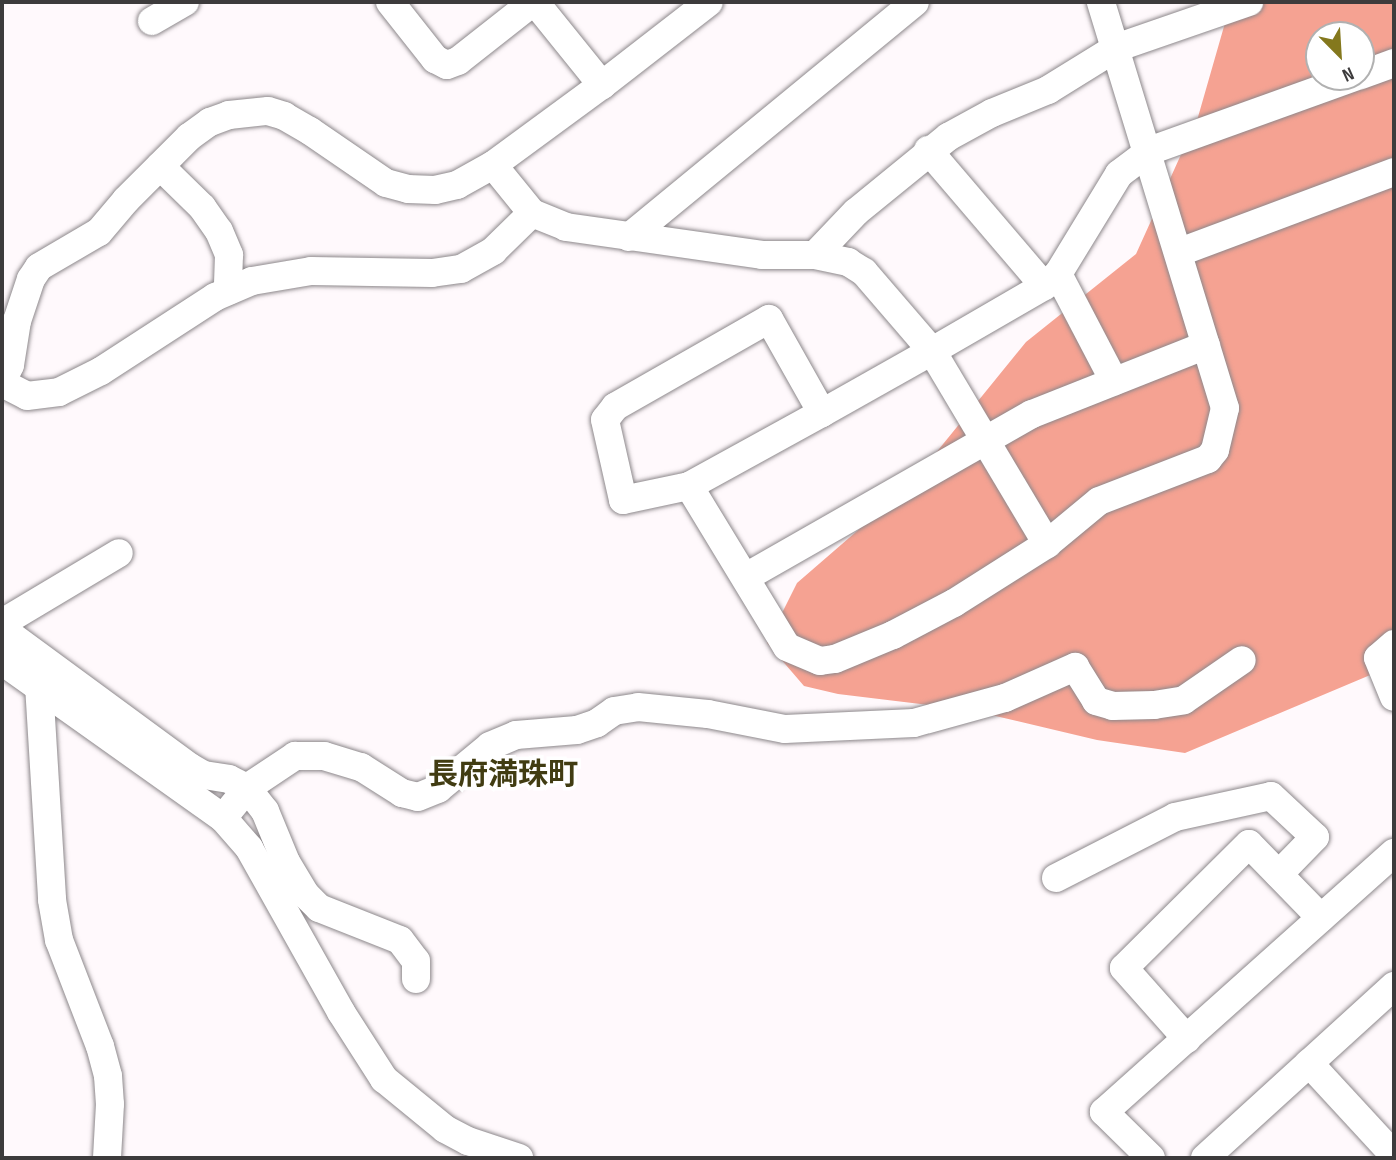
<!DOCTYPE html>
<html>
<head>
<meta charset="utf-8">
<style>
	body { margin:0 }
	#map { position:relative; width:1396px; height:1160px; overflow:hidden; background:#fff9fc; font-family:"Sofia Sans Condensed","Noto Sans JP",sans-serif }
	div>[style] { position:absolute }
	.forest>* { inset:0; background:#f5a292 }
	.roads { filter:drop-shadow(0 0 2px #8d888b) drop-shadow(0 0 2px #8d888b) }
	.minor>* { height:28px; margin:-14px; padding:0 14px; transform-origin:14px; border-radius:14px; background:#fff }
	span { translate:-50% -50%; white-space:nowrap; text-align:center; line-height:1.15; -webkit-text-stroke:7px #fff; paint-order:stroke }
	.quarter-label { font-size:30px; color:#413c12; font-weight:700 }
	.frame { position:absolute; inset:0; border:4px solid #3d3b3c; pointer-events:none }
	.north { position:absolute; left:1305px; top:21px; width:70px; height:70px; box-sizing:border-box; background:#fff; border:2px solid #b1b1b1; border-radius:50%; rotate:156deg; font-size:19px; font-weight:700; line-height:28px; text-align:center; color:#3d3b3c }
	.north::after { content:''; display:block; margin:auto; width:24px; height:32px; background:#84781d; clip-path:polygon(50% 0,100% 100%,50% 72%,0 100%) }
</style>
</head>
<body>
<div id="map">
	<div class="forest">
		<div style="clip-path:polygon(evenodd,1231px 2px,1394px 2px,1394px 665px,1185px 753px,1097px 740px,970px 710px,838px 694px,804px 686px,767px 643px,797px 583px,909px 486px,1026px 342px,1136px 254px,1198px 117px,1231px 2px,1319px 35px,1361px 35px,1361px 77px,1319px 77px,1319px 35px)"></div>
	</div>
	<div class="roads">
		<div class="minor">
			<div style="left:390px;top:2px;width:73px;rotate:51.7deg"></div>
			<div style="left:435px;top:59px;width:13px;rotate:27deg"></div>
			<div style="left:447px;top:65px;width:12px;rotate:-20deg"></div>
			<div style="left:458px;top:61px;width:95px;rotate:-38.2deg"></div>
			<div style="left:535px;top:2px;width:107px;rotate:51.1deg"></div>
			<div style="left:152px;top:21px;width:38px;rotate:-30deg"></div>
			<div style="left:1361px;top:75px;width:35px;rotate:-20deg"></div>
			<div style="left:928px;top:150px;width:179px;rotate:49.5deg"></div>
			<div style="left:493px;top:165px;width:62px;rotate:50.9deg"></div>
			<div style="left:532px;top:213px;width:37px;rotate:22deg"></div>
			<div style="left:566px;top:227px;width:198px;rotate:8.1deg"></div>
			<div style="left:762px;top:255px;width:53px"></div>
			<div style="left:815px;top:255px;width:34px;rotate:12deg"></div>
			<div style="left:848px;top:262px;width:19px;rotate:32deg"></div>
			<div style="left:864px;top:272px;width:104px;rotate:49.3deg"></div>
			<div style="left:932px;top:351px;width:225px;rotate:59.2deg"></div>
			<div style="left:160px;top:166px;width:59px;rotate:44.3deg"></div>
			<div style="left:202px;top:207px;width:29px;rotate:55deg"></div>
			<div style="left:219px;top:231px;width:26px;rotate:67deg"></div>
			<div style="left:229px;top:255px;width:36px;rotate:92deg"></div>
			<div style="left:629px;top:237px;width:370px;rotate:-39.4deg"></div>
			<div style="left:1180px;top:252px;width:228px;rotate:-20.5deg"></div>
			<div style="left:815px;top:255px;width:59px;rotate:-46.4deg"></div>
			<div style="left:856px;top:212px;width:119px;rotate:-39.2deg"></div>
			<div style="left:948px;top:137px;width:50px;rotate:-28.6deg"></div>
			<div style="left:992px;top:113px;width:61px;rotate:-22.3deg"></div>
			<div style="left:1048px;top:90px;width:80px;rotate:-31.7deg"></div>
			<div style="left:1116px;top:48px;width:141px;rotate:-19.1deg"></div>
			<div style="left:1058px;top:274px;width:121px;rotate:62.4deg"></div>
			<div style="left:2px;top:382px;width:19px;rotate:-65deg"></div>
			<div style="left:10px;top:365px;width:45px;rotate:-81deg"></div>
			<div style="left:17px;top:321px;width:44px;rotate:-71.6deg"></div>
			<div style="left:31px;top:279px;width:14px;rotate:-56deg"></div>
			<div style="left:39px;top:267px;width:69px;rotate:-30.3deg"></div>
			<div style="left:99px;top:232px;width:42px;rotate:-49.8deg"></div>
			<div style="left:126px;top:200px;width:89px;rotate:-45deg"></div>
			<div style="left:189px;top:137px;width:26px;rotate:-36deg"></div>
			<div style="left:210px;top:122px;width:20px;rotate:-20deg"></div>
			<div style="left:229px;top:115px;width:39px;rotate:-6deg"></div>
			<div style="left:268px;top:111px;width:17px;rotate:17deg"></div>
			<div style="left:284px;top:116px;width:30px;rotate:30deg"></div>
			<div style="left:310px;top:131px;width:92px;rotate:34.4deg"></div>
			<div style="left:386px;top:183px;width:23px;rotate:15deg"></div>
			<div style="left:408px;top:189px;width:27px;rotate:2deg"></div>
			<div style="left:435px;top:190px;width:23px;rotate:-13deg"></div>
			<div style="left:457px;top:185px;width:41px;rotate:-29.1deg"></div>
			<div style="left:493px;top:165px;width:135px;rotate:-36.3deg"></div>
			<div style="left:602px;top:85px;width:135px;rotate:-37.8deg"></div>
			<div style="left:2px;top:383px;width:28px;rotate:27deg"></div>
			<div style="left:27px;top:396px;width:32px;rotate:-7deg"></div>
			<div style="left:59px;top:392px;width:47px;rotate:-26.6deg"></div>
			<div style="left:101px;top:371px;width:136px;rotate:-33deg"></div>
			<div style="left:215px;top:297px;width:40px;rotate:-23.4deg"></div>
			<div style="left:252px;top:281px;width:60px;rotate:-9.6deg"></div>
			<div style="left:311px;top:271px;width:121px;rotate:0.9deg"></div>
			<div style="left:432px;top:273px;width:29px;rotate:-8deg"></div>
			<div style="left:461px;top:269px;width:37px;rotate:-29deg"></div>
			<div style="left:493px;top:251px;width:54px;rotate:-44.3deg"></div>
			<div style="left:822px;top:413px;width:108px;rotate:-119.4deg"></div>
			<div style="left:769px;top:319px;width:177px;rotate:150.3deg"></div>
			<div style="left:615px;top:407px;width:16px;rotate:128deg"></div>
			<div style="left:605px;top:420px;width:82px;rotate:77.3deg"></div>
			<div style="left:623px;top:500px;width:67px;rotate:-12deg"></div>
			<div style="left:689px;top:486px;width:152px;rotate:-28.8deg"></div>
			<div style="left:822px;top:413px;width:126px;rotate:-29.4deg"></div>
			<div style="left:932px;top:351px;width:129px;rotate:-30.1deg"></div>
			<div style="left:1044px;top:286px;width:18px;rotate:-41deg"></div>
			<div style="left:1058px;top:274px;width:117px;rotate:-58.6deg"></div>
			<div style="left:1119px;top:174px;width:38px;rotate:-37deg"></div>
			<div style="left:1149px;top:151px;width:219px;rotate:-19.8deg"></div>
			<div style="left:689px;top:486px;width:188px;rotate:58.7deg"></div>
			<div style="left:787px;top:647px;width:36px;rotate:23deg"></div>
			<div style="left:820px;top:661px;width:15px;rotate:-8deg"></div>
			<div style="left:835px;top:659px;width:63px;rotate:-22.5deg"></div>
			<div style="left:893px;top:635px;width:69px;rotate:-27.7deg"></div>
			<div style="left:954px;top:603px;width:110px;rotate:-32.4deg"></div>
			<div style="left:1047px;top:544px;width:67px;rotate:-39.6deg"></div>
			<div style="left:1099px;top:501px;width:117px;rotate:-21.1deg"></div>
			<div style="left:1208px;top:459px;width:11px;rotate:-52deg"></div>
			<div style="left:1215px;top:450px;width:43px;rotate:-76.6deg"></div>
			<div style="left:1225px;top:408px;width:425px;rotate:-107deg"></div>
			<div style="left:746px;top:577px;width:329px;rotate:-29.7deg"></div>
			<div style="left:1032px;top:414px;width:187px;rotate:-21.6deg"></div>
			<div style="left:2px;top:623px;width:136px;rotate:-30.9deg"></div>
			<div style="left:2px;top:629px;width:233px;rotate:36.3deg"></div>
			<div style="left:190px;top:767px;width:16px;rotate:30deg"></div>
			<div style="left:204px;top:775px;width:25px;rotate:9deg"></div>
			<div style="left:229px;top:779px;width:20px;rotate:27deg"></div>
			<div style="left:247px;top:788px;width:29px;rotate:52deg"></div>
			<div style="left:265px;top:811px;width:55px;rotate:67.6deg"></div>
			<div style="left:286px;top:862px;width:37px;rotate:59deg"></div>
			<div style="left:305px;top:894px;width:20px;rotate:45deg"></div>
			<div style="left:319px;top:908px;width:87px;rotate:21.6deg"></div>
			<div style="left:400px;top:940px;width:26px;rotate:53deg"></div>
			<div style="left:416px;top:961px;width:18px;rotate:90deg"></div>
			<div style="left:1394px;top:644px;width:21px;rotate:139deg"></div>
			<div style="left:1378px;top:658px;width:42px;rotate:67.7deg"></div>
			<div style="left:2px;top:661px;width:271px;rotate:35.4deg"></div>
			<div style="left:223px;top:818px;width:40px;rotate:49deg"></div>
			<div style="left:249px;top:848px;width:188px;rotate:60.7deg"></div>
			<div style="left:341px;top:1012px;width:80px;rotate:57.3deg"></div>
			<div style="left:384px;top:1079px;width:79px;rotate:39.3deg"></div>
			<div style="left:445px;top:1129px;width:26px;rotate:28deg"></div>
			<div style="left:468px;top:1141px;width:54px;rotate:18.4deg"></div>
			<div style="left:39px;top:685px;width:215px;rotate:86.5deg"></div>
			<div style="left:52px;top:900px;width:41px;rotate:80.1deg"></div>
			<div style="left:59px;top:940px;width:114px;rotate:68.9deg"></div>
			<div style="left:100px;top:1046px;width:31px;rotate:75deg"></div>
			<div style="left:108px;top:1076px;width:28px;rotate:86deg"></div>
			<div style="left:110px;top:1104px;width:54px;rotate:93.2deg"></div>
			<div style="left:223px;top:818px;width:38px;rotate:-51deg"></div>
			<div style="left:247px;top:788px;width:58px;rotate:-33.7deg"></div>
			<div style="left:295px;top:756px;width:29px"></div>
			<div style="left:324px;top:756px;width:39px;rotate:17deg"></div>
			<div style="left:361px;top:767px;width:49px;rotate:32.4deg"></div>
			<div style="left:402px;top:793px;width:16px;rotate:14deg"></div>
			<div style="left:418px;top:797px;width:22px;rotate:-22deg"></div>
			<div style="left:438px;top:789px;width:67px;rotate:-39.6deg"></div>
			<div style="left:490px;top:746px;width:28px;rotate:-23deg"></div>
			<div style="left:516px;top:735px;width:61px;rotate:-4.7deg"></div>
			<div style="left:577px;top:730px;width:21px;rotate:-19deg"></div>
			<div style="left:597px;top:723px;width:21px;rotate:-35deg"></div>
			<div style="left:614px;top:711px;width:24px;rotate:-9deg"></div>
			<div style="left:638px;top:707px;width:70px;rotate:5.7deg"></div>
			<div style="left:708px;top:714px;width:78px;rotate:11deg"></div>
			<div style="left:785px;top:729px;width:129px;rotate:-2.7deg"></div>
			<div style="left:914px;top:723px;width:94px;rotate:-15.4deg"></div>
			<div style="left:1005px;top:698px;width:77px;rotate:-23.9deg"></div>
			<div style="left:1075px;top:667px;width:40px;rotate:58deg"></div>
			<div style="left:1096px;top:701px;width:18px;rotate:16deg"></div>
			<div style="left:1113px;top:706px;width:41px;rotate:-1.4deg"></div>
			<div style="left:1154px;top:705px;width:30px;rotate:-9deg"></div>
			<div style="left:1184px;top:700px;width:70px;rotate:-34.6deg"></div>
			<div style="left:1056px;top:878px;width:134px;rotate:-27.1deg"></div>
			<div style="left:1175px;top:817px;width:98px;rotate:-12.3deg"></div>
			<div style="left:1271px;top:796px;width:60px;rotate:43deg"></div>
			<div style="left:1315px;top:837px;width:52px;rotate:134.2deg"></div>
			<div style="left:1187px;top:1039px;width:95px;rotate:-131.6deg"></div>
			<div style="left:1124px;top:968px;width:176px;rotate:-44.8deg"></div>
			<div style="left:1249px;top:844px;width:103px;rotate:45.8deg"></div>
			<div style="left:1309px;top:1063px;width:125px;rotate:47.3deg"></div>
			<div style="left:1151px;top:1158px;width:66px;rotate:-135.6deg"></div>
			<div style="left:1104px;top:1112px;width:389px;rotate:-41.8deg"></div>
			<div style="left:1205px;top:1158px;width:256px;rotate:-42.3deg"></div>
		</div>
	</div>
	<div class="quarter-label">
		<span style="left:503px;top:775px">長府満珠町</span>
	</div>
	<div class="frame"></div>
	<div class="north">N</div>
</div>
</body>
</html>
